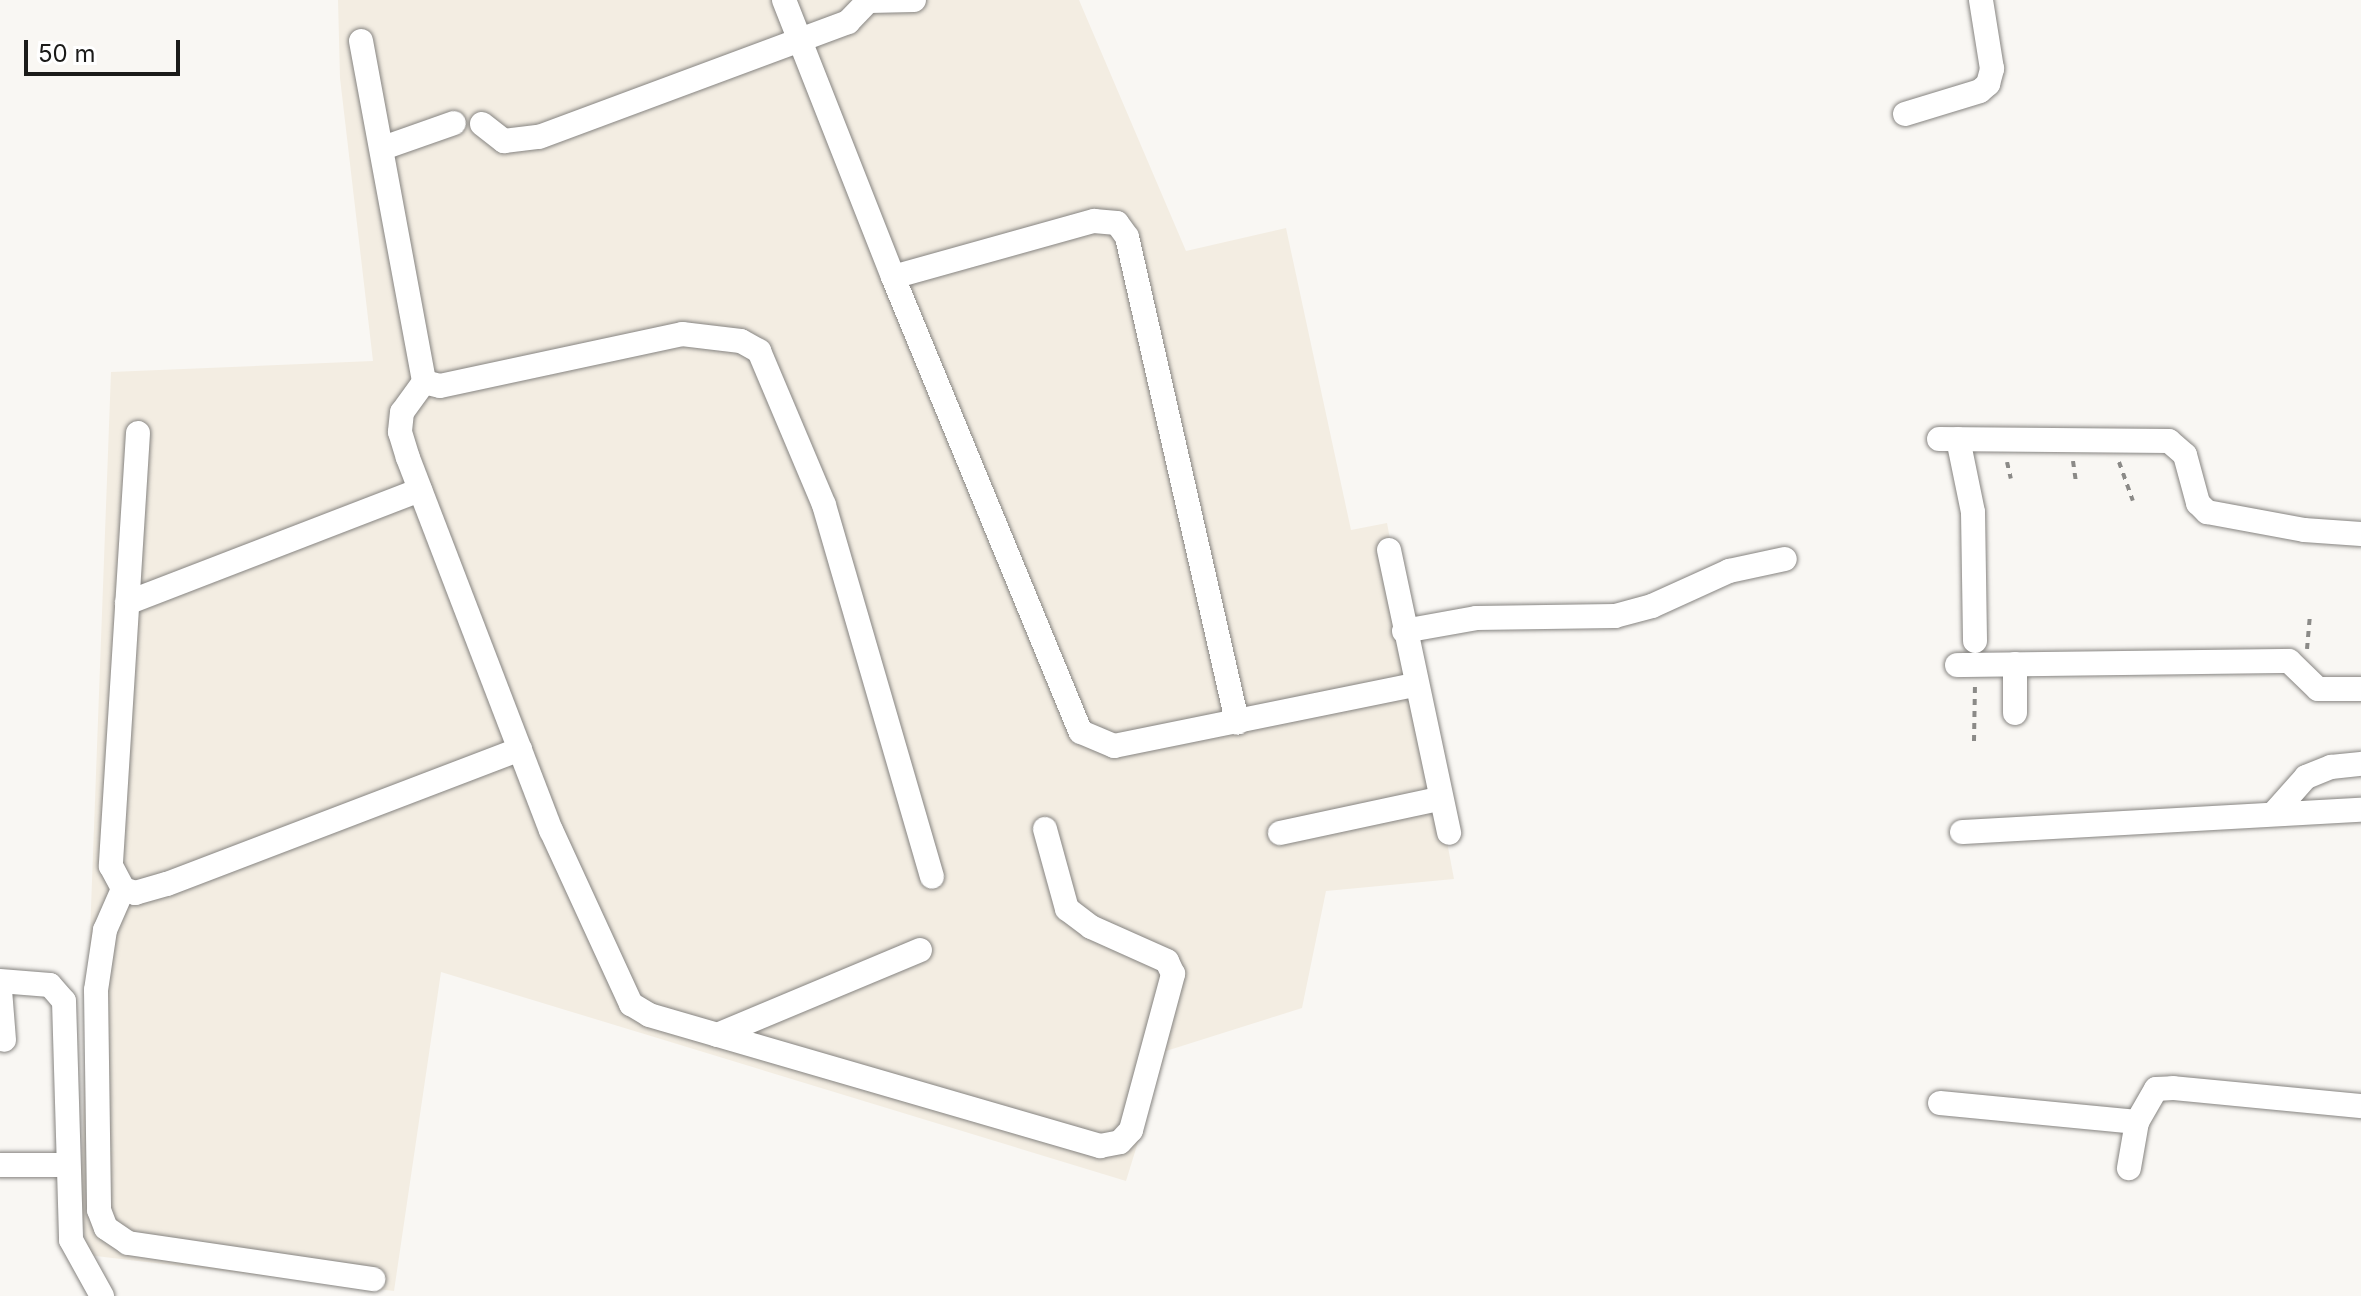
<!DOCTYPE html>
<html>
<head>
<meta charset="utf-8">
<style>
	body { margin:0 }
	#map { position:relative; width:2361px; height:1296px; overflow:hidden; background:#f9f7f3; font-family:Inter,sans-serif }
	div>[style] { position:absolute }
	.built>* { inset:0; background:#f3ede2 }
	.path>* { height:4px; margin-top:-2px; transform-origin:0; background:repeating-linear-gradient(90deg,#8b8a87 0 6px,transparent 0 12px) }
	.roads { filter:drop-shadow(0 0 2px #868481) drop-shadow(0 0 2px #868481) }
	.minor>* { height:24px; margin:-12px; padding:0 12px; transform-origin:12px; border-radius:12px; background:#fff }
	span { translate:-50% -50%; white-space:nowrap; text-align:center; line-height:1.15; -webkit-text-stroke:7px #fff; paint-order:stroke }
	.scale { position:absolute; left:24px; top:40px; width:156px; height:36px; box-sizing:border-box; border:4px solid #1b1b19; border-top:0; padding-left:10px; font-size:24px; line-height:28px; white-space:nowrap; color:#1b1b19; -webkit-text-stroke:6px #fff; paint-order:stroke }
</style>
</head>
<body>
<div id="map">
	<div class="built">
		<div style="clip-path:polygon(338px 0,1079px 0,1186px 251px,1286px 228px,1351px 530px,1387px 523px,1454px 879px,1326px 891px,1302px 1008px,1166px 1051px,1126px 1181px,441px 972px,394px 1291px,87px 1255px,80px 1202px,111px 372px,373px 361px,340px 78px)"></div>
	</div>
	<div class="path">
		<div style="left:2073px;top:461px;width:22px;rotate:82deg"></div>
		<div style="left:2007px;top:462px;width:17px;rotate:77deg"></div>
		<div style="left:2119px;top:462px;width:41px;rotate:70.3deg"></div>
		<div style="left:2307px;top:649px;width:35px;rotate:-85deg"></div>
		<div style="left:1974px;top:741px;width:57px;rotate:-89deg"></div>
	</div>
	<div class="roads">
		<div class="minor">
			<div style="left:784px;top:0;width:298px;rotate:68.5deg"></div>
			<div style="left:893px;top:277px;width:209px;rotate:-15.6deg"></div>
			<div style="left:1094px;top:221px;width:23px;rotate:5deg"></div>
			<div style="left:1117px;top:223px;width:17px;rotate:54deg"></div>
			<div style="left:1127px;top:237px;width:498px;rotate:77.2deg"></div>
			<div style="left:869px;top:1px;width:45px;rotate:-1.3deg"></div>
			<div style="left:361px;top:41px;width:347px;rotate:79.5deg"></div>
			<div style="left:424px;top:382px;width:16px;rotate:14deg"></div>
			<div style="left:440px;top:386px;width:248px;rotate:-12.1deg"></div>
			<div style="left:682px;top:334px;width:59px;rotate:6.8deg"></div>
			<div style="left:741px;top:341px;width:21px;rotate:29deg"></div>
			<div style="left:759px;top:351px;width:167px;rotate:67.1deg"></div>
			<div style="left:824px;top:505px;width:387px;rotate:73.8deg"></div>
			<div style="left:1905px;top:114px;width:78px;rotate:-17deg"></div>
			<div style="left:1980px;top:91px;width:11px;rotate:-41deg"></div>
			<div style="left:1988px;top:84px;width:16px;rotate:-75deg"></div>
			<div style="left:1992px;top:69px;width:70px;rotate:-99.1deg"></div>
			<div style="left:482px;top:124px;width:28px;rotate:38deg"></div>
			<div style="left:504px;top:141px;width:35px;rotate:-7deg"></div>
			<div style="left:539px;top:137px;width:330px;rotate:-20.4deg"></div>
			<div style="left:848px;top:22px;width:30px;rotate:-46deg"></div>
			<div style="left:383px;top:148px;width:75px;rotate:-19.4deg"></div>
			<div style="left:893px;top:277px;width:492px;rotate:67.6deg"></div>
			<div style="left:1081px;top:732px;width:36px;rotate:23deg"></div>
			<div style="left:1114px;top:746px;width:305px;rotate:-11.5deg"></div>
			<div style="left:424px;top:382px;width:37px;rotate:126deg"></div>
			<div style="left:402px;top:412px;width:20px;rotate:96deg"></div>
			<div style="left:400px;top:432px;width:27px;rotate:73deg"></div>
			<div style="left:408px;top:458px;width:399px;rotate:69deg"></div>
			<div style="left:551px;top:830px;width:192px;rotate:65.3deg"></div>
			<div style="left:631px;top:1004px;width:21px;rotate:31deg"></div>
			<div style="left:649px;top:1015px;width:470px;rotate:16.2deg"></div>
			<div style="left:1100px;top:1146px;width:20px;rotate:-11deg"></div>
			<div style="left:1120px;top:1142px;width:16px;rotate:-47deg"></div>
			<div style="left:1131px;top:1130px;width:162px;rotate:-74.9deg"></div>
			<div style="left:1173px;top:974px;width:14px;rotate:-115deg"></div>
			<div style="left:1167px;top:961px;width:83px;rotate:-155.9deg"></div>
			<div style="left:1091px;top:927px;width:30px;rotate:-143deg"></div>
			<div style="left:1067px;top:909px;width:83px;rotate:-105.4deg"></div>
			<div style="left:138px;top:433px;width:434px;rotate:93.6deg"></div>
			<div style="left:111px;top:866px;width:26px;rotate:62deg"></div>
			<div style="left:123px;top:889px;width:13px;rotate:18deg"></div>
			<div style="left:135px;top:893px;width:33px;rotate:-16deg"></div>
			<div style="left:167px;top:884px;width:378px;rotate:-20.9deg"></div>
			<div style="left:1939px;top:439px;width:230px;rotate:0.5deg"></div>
			<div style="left:2169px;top:441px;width:21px;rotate:41deg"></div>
			<div style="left:2185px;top:455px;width:50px;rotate:74.8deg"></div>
			<div style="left:2198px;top:503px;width:13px;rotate:45deg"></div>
			<div style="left:2207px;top:512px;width:99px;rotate:10.5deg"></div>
			<div style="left:2304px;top:530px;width:57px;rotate:4deg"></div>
			<div style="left:1958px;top:439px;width:75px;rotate:78.4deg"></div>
			<div style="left:1973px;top:512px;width:129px;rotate:89.1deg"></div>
			<div style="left:1389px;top:550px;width:289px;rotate:78deg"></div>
			<div style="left:127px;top:603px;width:314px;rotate:-21.1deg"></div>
			<div style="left:1404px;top:631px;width:73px;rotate:-10.2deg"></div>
			<div style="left:1476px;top:618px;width:139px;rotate:-0.8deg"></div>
			<div style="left:1615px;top:616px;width:38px;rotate:-15deg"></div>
			<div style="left:1652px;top:606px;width:85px;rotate:-24.4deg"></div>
			<div style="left:1729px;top:571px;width:57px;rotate:-12.1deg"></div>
			<div style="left:2015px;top:664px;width:49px;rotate:90deg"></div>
			<div style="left:1957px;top:665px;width:332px;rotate:-0.7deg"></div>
			<div style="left:2289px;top:661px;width:40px;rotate:44deg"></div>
			<div style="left:2318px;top:689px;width:43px"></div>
			<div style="left:2274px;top:813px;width:48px;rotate:-48.4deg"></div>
			<div style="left:2306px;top:777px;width:27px;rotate:-22deg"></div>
			<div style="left:2331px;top:767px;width:30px;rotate:-6deg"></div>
			<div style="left:1962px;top:832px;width:400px;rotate:-3.2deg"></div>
			<div style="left:1280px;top:833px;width:162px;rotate:-12.1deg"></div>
			<div style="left:123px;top:889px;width:45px;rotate:113.7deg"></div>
			<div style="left:105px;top:930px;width:61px;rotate:98.5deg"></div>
			<div style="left:96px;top:990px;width:220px;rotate:89.2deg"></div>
			<div style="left:99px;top:1210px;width:19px;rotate:69deg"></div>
			<div style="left:106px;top:1228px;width:27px;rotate:34deg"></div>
			<div style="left:128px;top:1243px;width:248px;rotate:8.4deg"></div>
			<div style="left:0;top:981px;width:50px;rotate:4.6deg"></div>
			<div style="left:50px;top:985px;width:21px;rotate:49deg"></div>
			<div style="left:64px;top:1001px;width:239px;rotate:88.3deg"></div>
			<div style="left:71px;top:1240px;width:64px;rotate:61deg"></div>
			<div style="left:0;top:990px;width:50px;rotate:85.4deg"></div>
			<div style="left:717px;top:1035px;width:220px;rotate:-22.7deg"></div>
			<div style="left:1940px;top:1103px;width:198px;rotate:5.5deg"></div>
			<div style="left:2137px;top:1122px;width:47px;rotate:99.9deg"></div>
			<div style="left:2137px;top:1122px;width:38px;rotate:-60deg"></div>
			<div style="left:2156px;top:1089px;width:17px;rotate:-3deg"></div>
			<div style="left:2173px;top:1088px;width:189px;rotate:5.5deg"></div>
			<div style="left:0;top:1165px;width:67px"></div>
		</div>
	</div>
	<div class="scale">50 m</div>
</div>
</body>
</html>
